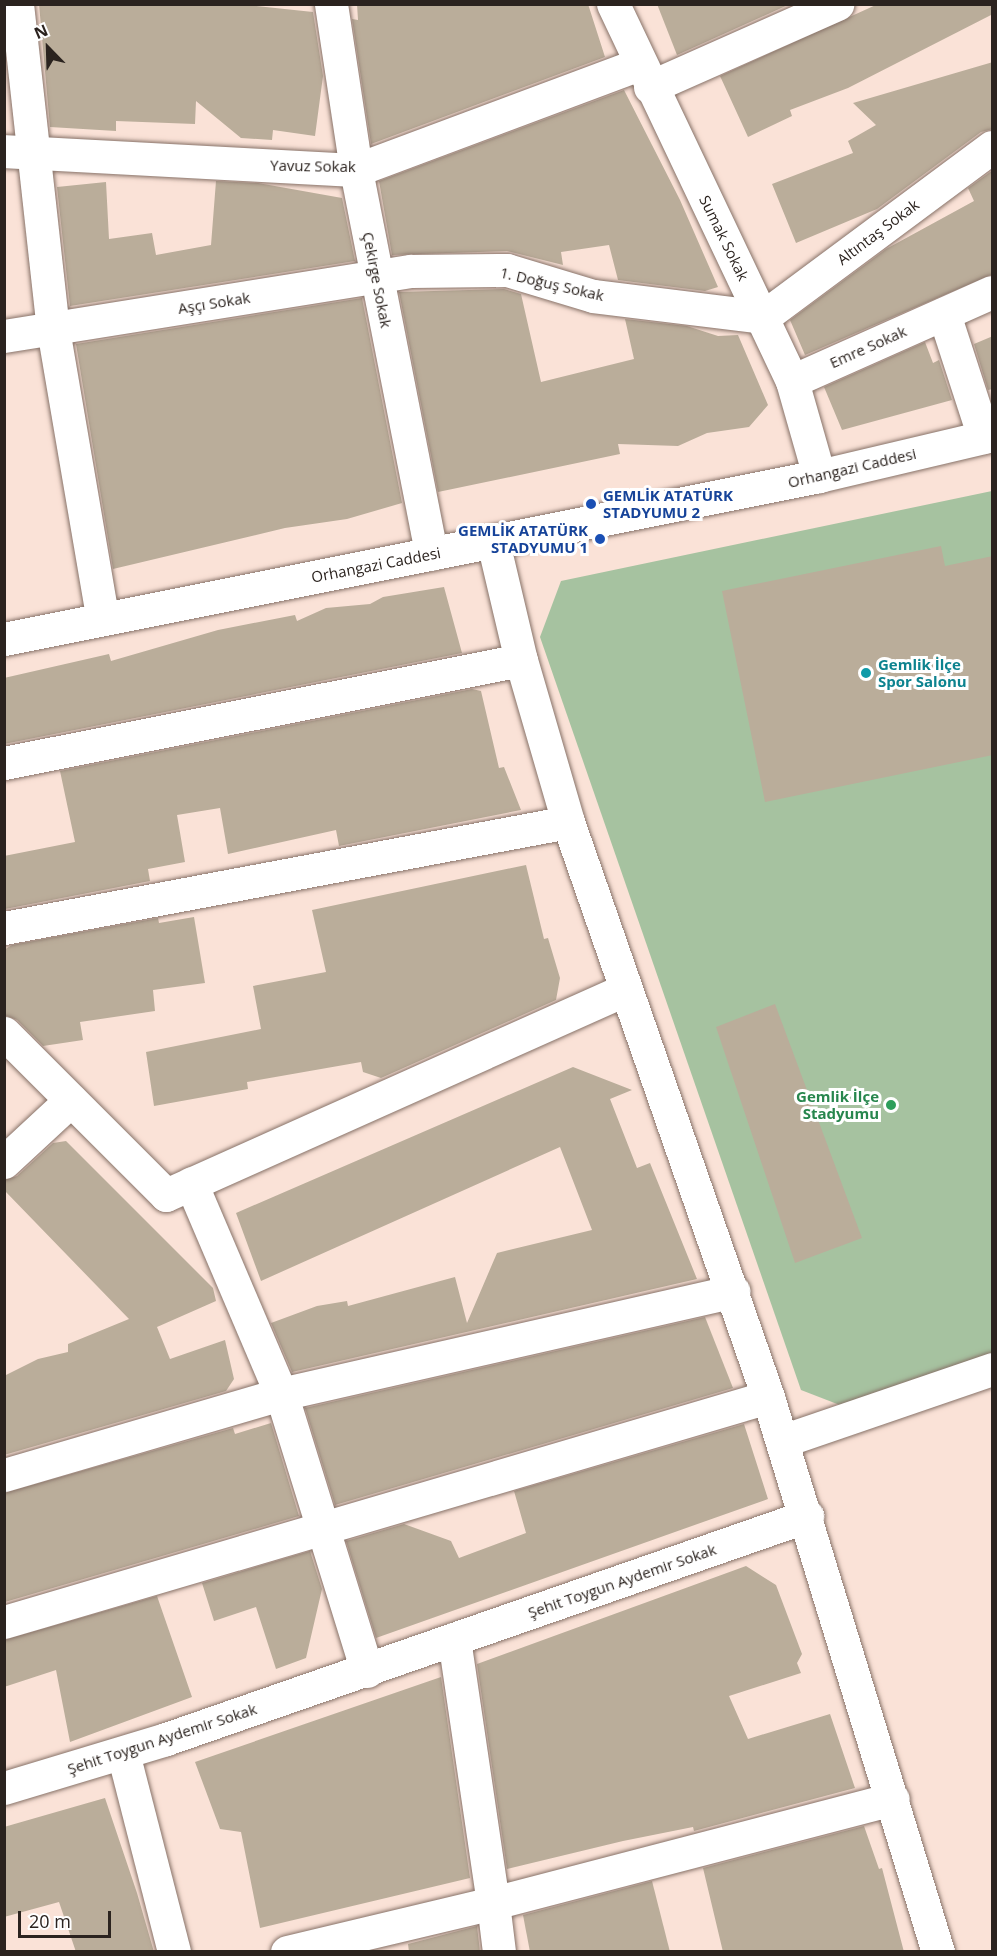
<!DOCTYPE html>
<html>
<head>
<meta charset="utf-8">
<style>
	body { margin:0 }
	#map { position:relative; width:997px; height:1956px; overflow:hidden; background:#fae2d7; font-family:"Open Sans",sans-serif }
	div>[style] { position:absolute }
	.green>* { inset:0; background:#a6c2a0 }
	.building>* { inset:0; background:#baad9a }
	.roads { filter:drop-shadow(0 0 2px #877268) drop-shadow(0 0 2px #877268) }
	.minor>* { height:33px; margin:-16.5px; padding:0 16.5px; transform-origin:16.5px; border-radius:16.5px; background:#fff }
	.tertiary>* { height:33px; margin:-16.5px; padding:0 16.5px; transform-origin:16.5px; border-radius:16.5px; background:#fff }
	.dots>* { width:16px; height:16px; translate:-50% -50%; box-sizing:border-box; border:3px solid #fff; border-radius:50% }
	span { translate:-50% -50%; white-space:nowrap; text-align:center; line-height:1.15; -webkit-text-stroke:6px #fff; paint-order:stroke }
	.street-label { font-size:15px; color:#2b231f }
	.transit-label { font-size:15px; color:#164399; font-weight:700 }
	.left { translate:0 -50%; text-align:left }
	.right { translate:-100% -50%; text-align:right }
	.culture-label { font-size:15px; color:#0d838f; font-weight:700 }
	.leisure-label { font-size:15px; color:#27864d; font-weight:700 }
	.frame { position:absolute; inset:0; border:6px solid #2b231f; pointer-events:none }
	.north { position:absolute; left:18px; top:18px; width:60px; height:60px; -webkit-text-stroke:4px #fff; paint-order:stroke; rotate:337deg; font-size:16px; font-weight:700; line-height:24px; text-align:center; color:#2b231f }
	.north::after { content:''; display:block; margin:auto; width:21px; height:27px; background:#2b231f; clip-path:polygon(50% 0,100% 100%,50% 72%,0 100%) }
	.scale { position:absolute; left:18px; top:1911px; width:93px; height:27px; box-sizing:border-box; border:3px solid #2b231f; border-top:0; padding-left:8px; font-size:18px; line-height:21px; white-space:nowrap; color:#2b231f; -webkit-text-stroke:4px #fff; paint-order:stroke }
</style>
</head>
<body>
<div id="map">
	<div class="green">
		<div style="clip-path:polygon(992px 491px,992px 1365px,863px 1414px,801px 1390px,540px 637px,561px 581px)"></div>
	</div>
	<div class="building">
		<div style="clip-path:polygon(39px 4px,238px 4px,313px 12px,323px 76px,315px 136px,273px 130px,272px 140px,241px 138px,196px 101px,195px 124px,116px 121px,116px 131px,50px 127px)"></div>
		<div style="clip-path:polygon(357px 4px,588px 4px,605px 57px,371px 144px,352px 19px,358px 20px)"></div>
		<div style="clip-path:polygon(657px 4px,790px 4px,677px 55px)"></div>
		<div style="clip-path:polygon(878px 4px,993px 4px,993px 14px,848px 88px,790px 110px,792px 116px,748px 137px,720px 76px)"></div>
		<div style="clip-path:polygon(993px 62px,993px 129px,981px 132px,877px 209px,796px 243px,772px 184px,853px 153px,848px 141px,876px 125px,853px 103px)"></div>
		<div style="clip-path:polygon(624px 90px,680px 200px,718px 287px,705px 291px,618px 280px,609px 245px,561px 252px,563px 265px,507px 251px,392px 255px,379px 181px)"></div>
		<div style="clip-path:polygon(993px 170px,993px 274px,805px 355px,790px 320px,886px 249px,974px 201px,968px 188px)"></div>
		<div style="clip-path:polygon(216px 181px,258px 183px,342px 198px,355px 261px,70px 306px,57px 187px,106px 182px,109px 239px,152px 233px,156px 255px,211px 245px)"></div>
		<div style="clip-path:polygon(504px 289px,521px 294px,541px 382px,634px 359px,625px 319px,687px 326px,718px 336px,738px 335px,768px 405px,749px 427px,707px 433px,678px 446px,618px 444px,620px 454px,438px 492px,399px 292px)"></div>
		<div style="clip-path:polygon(362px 298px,402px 503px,347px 519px,285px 528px,113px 569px,76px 344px)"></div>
		<div style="clip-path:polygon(993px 336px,993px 389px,988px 390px,974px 344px)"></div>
		<div style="clip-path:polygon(925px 342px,933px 363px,939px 360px,952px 400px,842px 430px,824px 387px)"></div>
		<div style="clip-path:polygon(941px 546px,945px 566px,993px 556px,993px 755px,765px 802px,722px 591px)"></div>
		<div style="clip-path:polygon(444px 587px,462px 653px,4px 744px,4px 678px,109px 654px,111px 661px,218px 630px,295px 615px,297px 621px,326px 608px,370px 604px,383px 597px)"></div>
		<div style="clip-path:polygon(472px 689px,481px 691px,499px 768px,504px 767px,521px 810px,339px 846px,336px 830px,228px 854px,220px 808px,177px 815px,185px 862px,148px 869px,150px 881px,5px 909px,4px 856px,75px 842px,60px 771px)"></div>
		<div style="clip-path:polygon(526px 865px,544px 939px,548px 938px,560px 978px,556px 1000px,381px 1078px,363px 1072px,361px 1062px,247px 1082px,248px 1089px,154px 1106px,146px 1052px,261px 1029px,253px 986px,326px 972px,312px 910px)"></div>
		<div style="clip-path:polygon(194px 917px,205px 983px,153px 990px,155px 1011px,80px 1022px,83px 1040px,43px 1046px,17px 1020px,4px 1015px,4px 950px,12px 945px,158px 918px,159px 923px)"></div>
		<div style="clip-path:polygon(775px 1004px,862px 1238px,795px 1263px,716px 1027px)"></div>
		<div style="clip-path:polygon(573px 1067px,632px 1090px,610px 1099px,637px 1168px,650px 1163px,697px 1279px,292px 1372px,271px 1323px,317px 1306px,347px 1301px,348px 1306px,455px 1277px,467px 1323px,497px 1253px,592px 1230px,560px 1147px,261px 1281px,236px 1213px)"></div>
		<div style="clip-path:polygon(66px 1141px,213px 1288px,216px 1301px,157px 1327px,170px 1359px,225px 1340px,234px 1379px,226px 1391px,4px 1455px,4px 1376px,38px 1359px,68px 1352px,68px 1344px,129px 1319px,4px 1190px,4px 1180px,17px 1176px,53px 1143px)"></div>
		<div style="clip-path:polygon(705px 1317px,733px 1388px,335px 1505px,305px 1408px)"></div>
		<div style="clip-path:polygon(271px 1423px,299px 1516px,5px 1602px,4px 1493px,233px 1428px,235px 1434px)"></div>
		<div style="clip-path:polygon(744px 1424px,768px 1499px,376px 1638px,346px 1541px,404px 1524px,451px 1541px,459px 1558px,526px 1533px,514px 1491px)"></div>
		<div style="clip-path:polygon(310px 1551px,322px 1589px,306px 1658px,276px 1669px,256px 1607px,214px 1621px,202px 1583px)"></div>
		<div style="clip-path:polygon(746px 1566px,776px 1585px,802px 1654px,797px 1663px,801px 1673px,729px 1696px,748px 1739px,830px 1714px,855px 1788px,694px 1831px,693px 1827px,623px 1841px,507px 1869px,477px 1664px)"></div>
		<div style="clip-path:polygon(157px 1596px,192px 1697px,70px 1742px,56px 1670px,4px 1687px,4px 1640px)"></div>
		<div style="clip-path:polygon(441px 1677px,470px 1878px,260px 1928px,241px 1832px,220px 1829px,195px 1762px)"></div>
		<div style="clip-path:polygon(105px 1798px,137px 1893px,154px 1952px,76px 1952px,59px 1902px,4px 1917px,4px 1827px)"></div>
		<div style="clip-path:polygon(864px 1826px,879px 1869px,882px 1868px,904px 1952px,723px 1952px,703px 1868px)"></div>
		<div style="clip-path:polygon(652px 1881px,670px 1952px,530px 1952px,523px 1915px)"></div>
		<div style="clip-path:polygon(477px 1926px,480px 1952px,409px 1952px,408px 1944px)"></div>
	</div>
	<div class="roads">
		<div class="minor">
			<div style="left:17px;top:4px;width:327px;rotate:83.7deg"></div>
			<div style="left:53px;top:329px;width:292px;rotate:80.3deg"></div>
			<div style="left:331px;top:4px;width:168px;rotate:81.4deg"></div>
			<div style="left:356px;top:170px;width:391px;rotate:78.9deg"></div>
			<div style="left:613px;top:4px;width:417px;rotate:64.6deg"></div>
			<div style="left:792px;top:381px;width:99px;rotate:74.1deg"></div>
			<div style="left:650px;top:87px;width:205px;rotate:-23.9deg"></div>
			<div style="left:4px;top:151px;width:353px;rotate:3.1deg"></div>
			<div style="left:356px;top:170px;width:303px;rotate:-20.5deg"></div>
			<div style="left:944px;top:314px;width:129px;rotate:72deg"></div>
			<div style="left:4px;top:336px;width:412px;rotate:-9.1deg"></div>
			<div style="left:411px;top:271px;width:96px;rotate:-0.6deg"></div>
			<div style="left:507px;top:270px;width:90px;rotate:16.8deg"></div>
			<div style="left:593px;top:296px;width:171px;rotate:7deg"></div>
			<div style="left:763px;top:317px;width:285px;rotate:-36.6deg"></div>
			<div style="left:792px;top:381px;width:219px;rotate:-24deg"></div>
			<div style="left:4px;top:763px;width:527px;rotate:-11.27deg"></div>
			<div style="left:4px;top:928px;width:574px;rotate:-10.64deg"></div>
			<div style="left:4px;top:1033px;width:229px;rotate:45deg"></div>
			<div style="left:166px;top:1195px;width:502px;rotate:-24.11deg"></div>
			<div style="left:4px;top:1162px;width:91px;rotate:-42.8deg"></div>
			<div style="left:782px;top:1441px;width:222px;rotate:-18.9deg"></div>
			<div style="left:4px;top:1475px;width:289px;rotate:-16.3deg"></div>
			<div style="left:281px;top:1394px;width:229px;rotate:-113.1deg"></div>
			<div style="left:4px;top:1622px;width:796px;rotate:-16.41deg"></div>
			<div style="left:454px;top:1639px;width:267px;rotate:81.6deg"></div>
			<div style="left:493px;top:1903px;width:413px;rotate:-14.6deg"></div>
			<div style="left:367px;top:1671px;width:290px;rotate:-107.2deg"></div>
			<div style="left:281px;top:1394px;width:464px;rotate:-12.8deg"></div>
			<div style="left:123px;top:1753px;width:205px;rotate:75.6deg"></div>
			<div style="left:4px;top:1788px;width:169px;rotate:-16.8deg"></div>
			<div style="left:166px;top:1739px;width:679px;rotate:-19.18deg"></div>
			<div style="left:287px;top:1952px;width:212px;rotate:-13.4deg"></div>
			<div style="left:493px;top:1903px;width:49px;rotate:83deg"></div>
		</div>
		<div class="tertiary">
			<div style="left:493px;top:542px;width:121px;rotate:76.7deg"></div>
			<div style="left:521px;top:660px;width:169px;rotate:73.8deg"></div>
			<div style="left:568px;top:822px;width:609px;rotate:70.82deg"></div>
			<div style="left:768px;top:1397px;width:580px;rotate:72.97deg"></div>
			<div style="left:4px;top:639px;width:831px;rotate:-11.31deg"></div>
			<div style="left:819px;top:476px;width:178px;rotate:-13.3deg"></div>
		</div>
	</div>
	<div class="dots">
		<div style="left:591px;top:504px;background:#1a4fb4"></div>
		<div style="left:600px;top:539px;background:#1a4fb4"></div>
		<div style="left:866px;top:673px;background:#0f9aa8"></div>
		<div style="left:891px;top:1105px;background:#2e9e5b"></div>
	</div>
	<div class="street-label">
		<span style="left:313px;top:166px;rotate:1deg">Yavuz Sokak</span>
		<span style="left:878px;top:232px;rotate:-37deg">Altıntaş Sokak</span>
		<span style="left:724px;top:238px;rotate:64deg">Sumak Sokak</span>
		<span style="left:377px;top:280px;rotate:79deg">Çekirge Sokak</span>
		<span style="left:552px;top:284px;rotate:13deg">1. Doğuş Sokak</span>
		<span style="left:214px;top:303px;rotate:-9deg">Aşçı Sokak</span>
		<span style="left:868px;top:347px;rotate:-24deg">Emre Sokak</span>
		<span style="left:852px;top:468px;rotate:-13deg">Orhangazi Caddesi</span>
		<span style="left:376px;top:565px;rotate:-11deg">Orhangazi Caddesi</span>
		<span style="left:622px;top:1581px;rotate:-19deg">Şehit Toygun Aydemir Sokak</span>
		<span style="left:162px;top:1739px;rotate:-18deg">Şehit Toygun Aydemir Sokak</span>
	</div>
	<div class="transit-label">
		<span class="left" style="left:603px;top:504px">GEMLİK ATATÜRK<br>STADYUMU 2</span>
		<span class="right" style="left:588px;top:539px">GEMLİK ATATÜRK<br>STADYUMU 1</span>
	</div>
	<div class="culture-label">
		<span class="left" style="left:878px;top:673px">Gemlik İlçe<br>Spor Salonu</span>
	</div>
	<div class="leisure-label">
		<span class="right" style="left:879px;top:1105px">Gemlik İlçe<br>Stadyumu</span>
	</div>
	<div class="frame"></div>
	<div class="north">N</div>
	<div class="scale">20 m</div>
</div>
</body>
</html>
